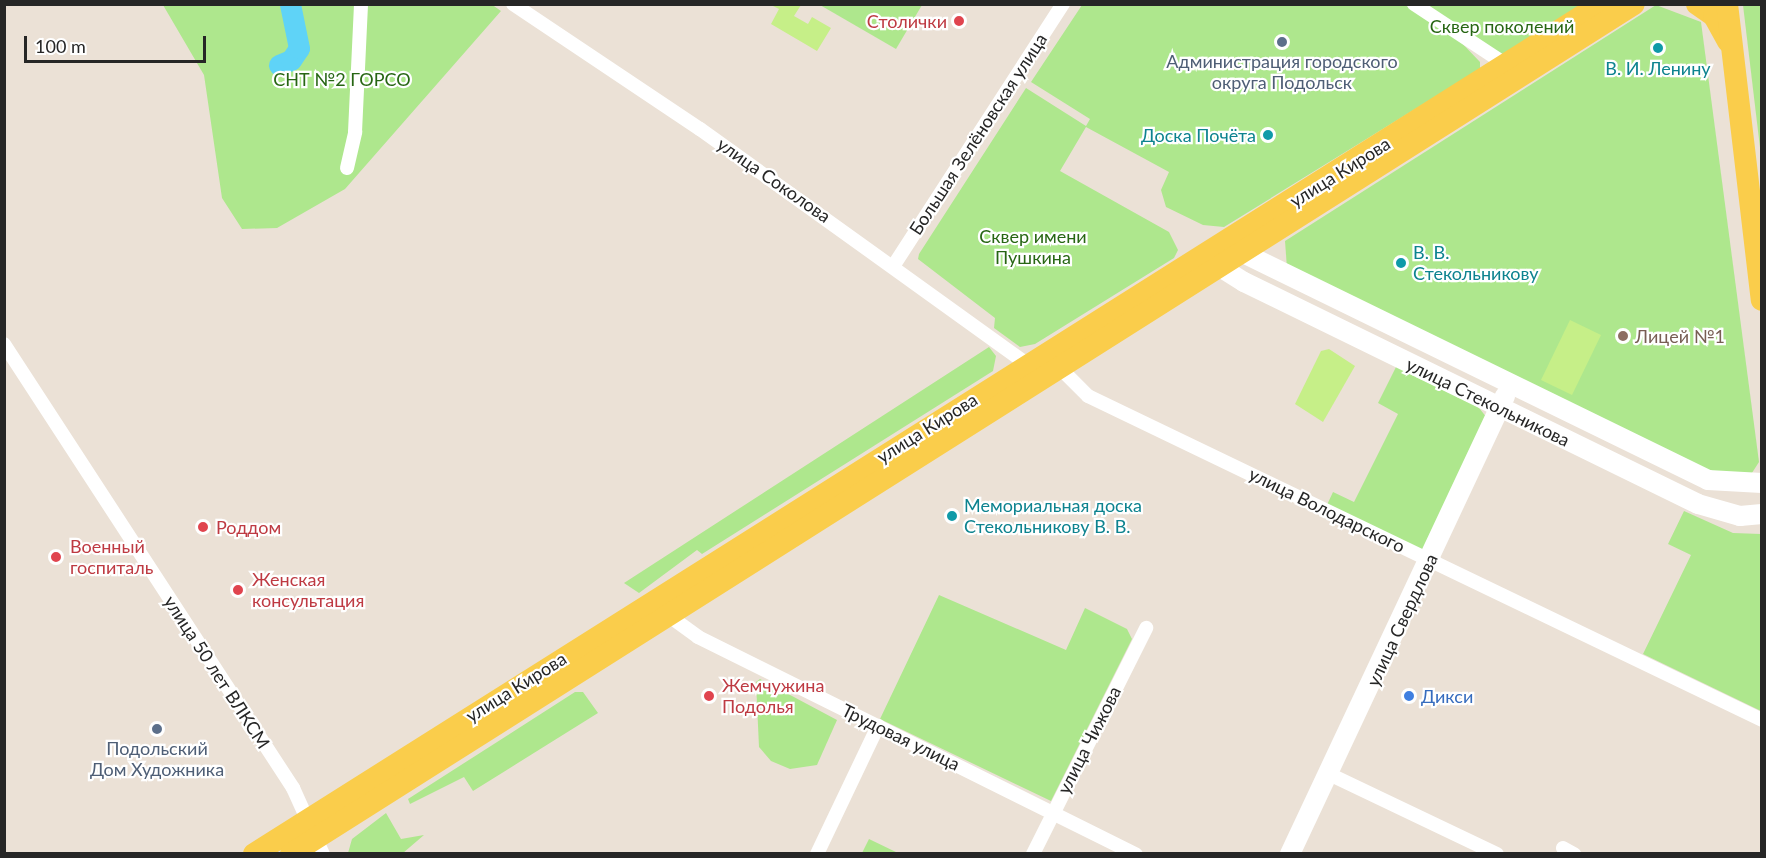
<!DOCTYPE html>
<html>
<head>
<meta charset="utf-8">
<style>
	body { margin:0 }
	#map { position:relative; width:1766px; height:858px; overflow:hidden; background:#ebe1d6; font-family:Lato,sans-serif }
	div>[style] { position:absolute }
	.green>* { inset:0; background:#aee78d }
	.pitch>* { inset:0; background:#c6ef88 }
	.river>* { height:21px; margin:-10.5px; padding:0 10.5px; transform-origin:10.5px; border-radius:10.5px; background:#5fd3f7 }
	.street>* { height:14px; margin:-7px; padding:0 7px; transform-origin:7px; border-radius:7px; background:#fff }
	.secondary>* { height:20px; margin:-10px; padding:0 10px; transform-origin:10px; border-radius:10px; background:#fff }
	.primary>* { height:22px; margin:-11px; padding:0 11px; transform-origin:11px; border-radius:11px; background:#facd4b }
	.dots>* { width:16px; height:16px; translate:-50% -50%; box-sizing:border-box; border:3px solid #fff; border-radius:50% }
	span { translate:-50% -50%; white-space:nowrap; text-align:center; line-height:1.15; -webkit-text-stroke:4.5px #fff; paint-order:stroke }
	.health-label { font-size:18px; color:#be3a42 }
	.right { translate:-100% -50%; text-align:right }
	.left { translate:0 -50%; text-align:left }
	.park-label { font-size:18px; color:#276613 }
	.service-label { font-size:18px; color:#4e5e75 }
	.culture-label { font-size:18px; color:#0d838f }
	.street-label { font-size:18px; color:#262626 }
	.education-label { font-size:18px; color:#785e54 }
	.shop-label { font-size:18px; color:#366cbe }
	.frame { position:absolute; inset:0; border:6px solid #262626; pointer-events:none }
	.scale { position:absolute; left:24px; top:36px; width:182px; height:27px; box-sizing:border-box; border:3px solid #262626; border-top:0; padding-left:8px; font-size:18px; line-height:21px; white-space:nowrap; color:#262626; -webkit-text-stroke:4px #fff; paint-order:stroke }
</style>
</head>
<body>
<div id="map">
	<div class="green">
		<div style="clip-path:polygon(491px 4px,501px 11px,345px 189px,277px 228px,242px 229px,222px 198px,204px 75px,163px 5px)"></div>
		<div style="clip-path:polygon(820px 5px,922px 4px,922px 5px,896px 49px)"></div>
		<div style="clip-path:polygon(1082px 5px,1405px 5px,1458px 39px,1480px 62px,1480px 69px,1224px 227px,1203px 225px,1166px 207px,1161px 190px,1169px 172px,1086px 127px,1060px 171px,1169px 232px,1178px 250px,1174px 258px,1035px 344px,1020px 347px,994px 328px,995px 318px,918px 259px,919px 254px,1026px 88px,1086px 126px,1090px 119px,1031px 82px)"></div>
		<div style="clip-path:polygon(1426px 5px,1587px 5px,1506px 57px)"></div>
		<div style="clip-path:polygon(1656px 5px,1701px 22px,1759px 462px,1750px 476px,1736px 480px,1690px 467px,1287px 268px,1285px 241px)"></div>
		<div style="clip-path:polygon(1743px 5px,1761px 5px,1761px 156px)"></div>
		<div style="clip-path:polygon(989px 347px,996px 356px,993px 371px,702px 554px,697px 550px,639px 593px,624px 583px)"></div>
		<div style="clip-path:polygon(1397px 365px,1476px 404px,1487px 418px,1422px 553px,1326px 507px,1333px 492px,1354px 502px,1398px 414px,1378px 403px)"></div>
		<div style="clip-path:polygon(1684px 511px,1733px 533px,1761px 534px,1761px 711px,1643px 654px,1691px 555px,1668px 544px)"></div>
		<div style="clip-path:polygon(939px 595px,1066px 650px,1085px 608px,1127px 629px,1132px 639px,1051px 801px,880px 719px)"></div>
		<div style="clip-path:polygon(760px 679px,837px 720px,817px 765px,790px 769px,771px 761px,759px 747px,756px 682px)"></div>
		<div style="clip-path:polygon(575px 692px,583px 692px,598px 713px,473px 791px,464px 777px,410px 804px,408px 799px)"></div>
		<div style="clip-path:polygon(386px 813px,401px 839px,424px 835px,403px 853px,348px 853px,352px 839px)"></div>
		<div style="clip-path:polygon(869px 839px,898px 853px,862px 853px)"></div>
	</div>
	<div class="pitch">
		<div style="clip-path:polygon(771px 5px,801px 5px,794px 16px,808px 24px,812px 17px,831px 28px,817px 51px,771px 24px,779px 9px)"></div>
		<div style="clip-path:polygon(1570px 320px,1601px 335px,1572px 395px,1541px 380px)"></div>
		<div style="clip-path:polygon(1329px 349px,1355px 366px,1323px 422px,1295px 404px,1321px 351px)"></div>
	</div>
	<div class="river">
		<div style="left:279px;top:65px;width:13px;rotate:-23deg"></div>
		<div style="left:291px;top:60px;width:14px;rotate:-56deg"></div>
		<div style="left:299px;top:48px;width:45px;rotate:-101.6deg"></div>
	</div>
	<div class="street">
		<div style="left:513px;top:4px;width:225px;rotate:33.8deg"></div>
		<div style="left:700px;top:129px;width:405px;rotate:35.7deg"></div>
		<div style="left:1414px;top:4px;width:113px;rotate:33.4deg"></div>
		<div style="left:347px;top:168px;width:37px;rotate:-77deg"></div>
		<div style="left:355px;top:132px;width:128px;rotate:-87.3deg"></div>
		<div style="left:894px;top:265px;width:311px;rotate:-57.1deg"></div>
		<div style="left:4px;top:344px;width:530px;rotate:56.94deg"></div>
		<div style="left:293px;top:788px;width:72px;rotate:65.6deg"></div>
		<div style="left:1061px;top:369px;width:38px;rotate:45deg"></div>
		<div style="left:1088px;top:396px;width:748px;rotate:25.67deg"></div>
		<div style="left:668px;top:615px;width:37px;rotate:36deg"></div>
		<div style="left:698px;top:637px;width:489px;rotate:26.4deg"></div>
		<div style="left:1329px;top:774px;width:186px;rotate:25.5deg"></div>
		<div style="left:1563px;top:848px;width:13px;rotate:29deg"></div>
		<div style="left:817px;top:854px;width:142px;rotate:-64.5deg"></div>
		<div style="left:1033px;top:854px;width:253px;rotate:-63.4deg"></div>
	</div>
	<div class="secondary">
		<div style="left:1231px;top:247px;width:531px;rotate:26.03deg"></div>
		<div style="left:1708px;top:480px;width:54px;rotate:3.2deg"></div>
		<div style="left:1209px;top:260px;width:41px;rotate:32.2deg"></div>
		<div style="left:1244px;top:282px;width:505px;rotate:26.06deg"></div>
		<div style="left:1698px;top:504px;width:44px;rotate:15.9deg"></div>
		<div style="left:1740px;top:516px;width:22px;rotate:-5deg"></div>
		<div style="left:1290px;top:854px;width:506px;rotate:-64.85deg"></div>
	</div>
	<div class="primary">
		<div style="left:1697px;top:4px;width:21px;rotate:35deg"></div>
		<div style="left:1714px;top:16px;width:29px;rotate:61deg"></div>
		<div style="left:1727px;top:4px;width:298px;rotate:83.3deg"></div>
		<div style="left:254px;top:854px;width:1593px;rotate:-32.25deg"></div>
		<div style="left:291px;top:854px;width:1589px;rotate:-32.33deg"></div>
	</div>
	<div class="dots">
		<div style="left:959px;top:21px;background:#e0444e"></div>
		<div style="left:1282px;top:42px;background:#5c6f8a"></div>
		<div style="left:1658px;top:48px;background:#0f9aa8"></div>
		<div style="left:1268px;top:135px;background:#0f9aa8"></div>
		<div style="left:1401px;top:263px;background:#0f9aa8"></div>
		<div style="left:1623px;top:336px;background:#8d6e63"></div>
		<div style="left:952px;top:516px;background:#0f9aa8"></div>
		<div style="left:203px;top:527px;background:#e0444e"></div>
		<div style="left:56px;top:557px;background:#e0444e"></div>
		<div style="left:238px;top:590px;background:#e0444e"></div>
		<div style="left:709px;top:696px;background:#e0444e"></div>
		<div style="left:1409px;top:696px;background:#3f7fe0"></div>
		<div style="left:157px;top:729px;background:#5c6f8a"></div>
	</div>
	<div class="health-label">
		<span class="right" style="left:947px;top:21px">Столички</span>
		<span class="left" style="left:216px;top:527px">Роддом</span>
		<span class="left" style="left:70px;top:557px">Военный<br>госпиталь</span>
		<span class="left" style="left:252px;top:590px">Женская<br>консультация</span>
		<span class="left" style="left:722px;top:696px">Жемчужина<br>Подолья</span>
	</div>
	<div class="park-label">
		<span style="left:1502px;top:26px">Сквер поколений</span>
		<span style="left:342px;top:79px">СНТ №2 ГОРСО</span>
		<span style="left:1033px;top:247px">Сквер имени<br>Пушкина</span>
	</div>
	<div class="service-label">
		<span style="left:1282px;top:72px">Администрация городского<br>округа Подольск</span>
		<span style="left:157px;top:759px">Подольский<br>Дом Художника</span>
	</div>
	<div class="culture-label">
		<span style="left:1658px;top:68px">В. И. Ленину</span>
		<span class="right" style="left:1256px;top:135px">Доска Почёта</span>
		<span class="left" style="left:1413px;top:263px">В. В.<br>Стекольникову</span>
		<span class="left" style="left:964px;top:516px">Мемориальная доска<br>Стекольникову В. В.</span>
	</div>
	<div class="street-label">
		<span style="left:978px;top:134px;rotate:-57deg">Большая Зелёновская улица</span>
		<span style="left:1340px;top:172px;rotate:-32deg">улица Кирова</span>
		<span style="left:774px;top:180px;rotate:35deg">улица Соколова</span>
		<span style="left:1488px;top:402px;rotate:26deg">улица Стекольникова</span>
		<span style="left:927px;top:428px;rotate:-32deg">улица Кирова</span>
		<span style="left:1327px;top:510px;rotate:26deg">улица Володарского</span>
		<span style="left:1402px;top:620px;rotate:-65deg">улица Свердлова</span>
		<span style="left:217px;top:672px;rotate:57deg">улица 50 лет ВЛКСМ</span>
		<span style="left:516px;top:687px;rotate:-32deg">улица Кирова</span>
		<span style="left:901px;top:737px;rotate:26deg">Трудовая улица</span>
		<span style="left:1089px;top:740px;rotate:-63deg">улица Чижова</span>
	</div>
	<div class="education-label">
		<span class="left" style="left:1635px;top:336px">Лицeй №1</span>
	</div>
	<div class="shop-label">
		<span class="left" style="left:1421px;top:696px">Дикси</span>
	</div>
	<div class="frame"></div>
	<div class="scale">100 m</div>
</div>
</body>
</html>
